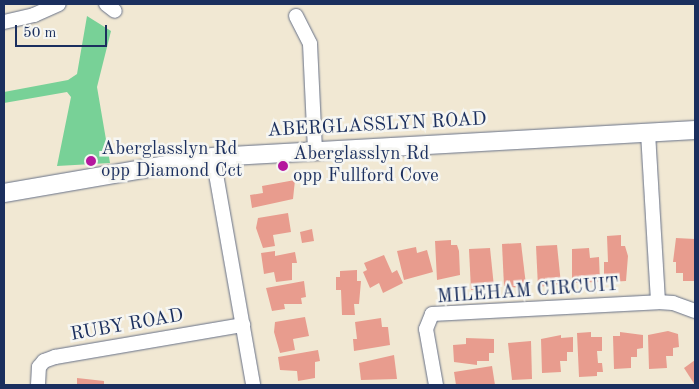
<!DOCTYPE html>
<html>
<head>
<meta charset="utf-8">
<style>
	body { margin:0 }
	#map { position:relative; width:699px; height:389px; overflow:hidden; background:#f1e8d3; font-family:"Old Standard TT",serif }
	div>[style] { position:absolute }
	.green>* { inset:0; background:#78d197 }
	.building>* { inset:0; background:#e89c8e }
	.roads { filter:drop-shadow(0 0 1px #667087) drop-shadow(0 0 1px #667087) }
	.minor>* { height:14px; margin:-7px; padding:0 7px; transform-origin:7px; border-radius:7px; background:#fff }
	.major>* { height:18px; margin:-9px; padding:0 9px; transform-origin:9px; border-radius:9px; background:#fff }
	.dots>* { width:14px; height:14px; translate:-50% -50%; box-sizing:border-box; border:2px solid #f6f6f2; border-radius:50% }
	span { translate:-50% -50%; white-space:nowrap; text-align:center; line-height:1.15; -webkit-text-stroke:5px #f6f6f2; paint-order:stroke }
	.street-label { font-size:19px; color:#1b2f5e }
	.poi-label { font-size:19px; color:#1b2f5e }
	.left { translate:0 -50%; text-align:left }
	.frame { position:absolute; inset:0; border:5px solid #1b2f5e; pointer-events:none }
	.scale { position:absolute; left:15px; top:25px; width:92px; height:22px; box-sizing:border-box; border:2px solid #1b2f5e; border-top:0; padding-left:6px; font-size:15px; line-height:18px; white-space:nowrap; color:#1b2f5e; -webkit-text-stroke:4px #f6f6f2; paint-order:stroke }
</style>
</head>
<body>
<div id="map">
	<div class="green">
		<div style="clip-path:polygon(87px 16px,111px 31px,97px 87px,110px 163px,57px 166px,71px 97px,67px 92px,4px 103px,4px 92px,68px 80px,77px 74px)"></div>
	</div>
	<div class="building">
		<div style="clip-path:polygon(295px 180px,293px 199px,252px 208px,250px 195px,263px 193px,262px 186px)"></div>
		<div style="clip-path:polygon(288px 213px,291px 232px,273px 235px,275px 246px,263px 248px,256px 228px,258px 218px)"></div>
		<div style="clip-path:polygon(312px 229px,314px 241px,302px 243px,300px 232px)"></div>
		<div style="clip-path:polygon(621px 235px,621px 246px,625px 246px,628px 256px,626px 281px,609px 282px,609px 275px,604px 275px,604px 262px,608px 262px,607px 236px)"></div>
		<div style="clip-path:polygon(676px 238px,695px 239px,695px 281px,683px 281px,683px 273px,676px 273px,676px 262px,673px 262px)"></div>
		<div style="clip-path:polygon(451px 240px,451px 245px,457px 245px,459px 251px,460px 275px,437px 280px,435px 241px)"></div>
		<div style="clip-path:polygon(521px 243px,526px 285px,519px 288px,504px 286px,502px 244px)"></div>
		<div style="clip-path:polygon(557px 245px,561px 284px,538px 287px,536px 246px)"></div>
		<div style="clip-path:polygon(416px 247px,417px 253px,427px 250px,433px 272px,404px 280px,397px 251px)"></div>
		<div style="clip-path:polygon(490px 248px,494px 287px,471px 290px,469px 249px)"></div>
		<div style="clip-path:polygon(589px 248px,590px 258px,599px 257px,600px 282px,572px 283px,572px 249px)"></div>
		<div style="clip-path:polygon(275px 251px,275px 256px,295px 252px,297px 263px,292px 263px,292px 280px,276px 282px,274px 272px,264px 274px,261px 253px)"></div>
		<div style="clip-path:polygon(384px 255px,392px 273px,397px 270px,403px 283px,383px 293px,379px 283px,370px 288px,363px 272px,367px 270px,364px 263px)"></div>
		<div style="clip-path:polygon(357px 270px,357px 281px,361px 281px,359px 304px,354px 304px,355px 315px,342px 315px,341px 290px,336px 290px,336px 277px,340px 277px,340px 271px)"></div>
		<div style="clip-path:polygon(304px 281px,306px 297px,301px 298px,302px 304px,284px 304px,285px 309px,272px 311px,266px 288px)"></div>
		<div style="clip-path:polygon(305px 317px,309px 336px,293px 339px,295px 350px,280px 353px,274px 332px,275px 322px)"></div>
		<div style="clip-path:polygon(381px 318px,382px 327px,388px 327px,390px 345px,354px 351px,353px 339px,357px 339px,355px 322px)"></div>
		<div style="clip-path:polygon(668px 331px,678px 334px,679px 347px,673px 348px,673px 356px,666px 356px,667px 368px,649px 369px,648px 335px)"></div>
		<div style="clip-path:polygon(591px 332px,591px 337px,602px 337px,602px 351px,597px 351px,598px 363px,602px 363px,603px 372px,597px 372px,597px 376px,579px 377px,577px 333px)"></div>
		<div style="clip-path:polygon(620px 332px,643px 335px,643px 348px,637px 349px,637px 357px,631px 357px,631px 368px,614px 369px,613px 336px,620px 336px)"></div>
		<div style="clip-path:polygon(561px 335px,561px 338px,573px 337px,573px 352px,567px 352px,567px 361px,560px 361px,561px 372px,542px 373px,541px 339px)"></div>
		<div style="clip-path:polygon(466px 338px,494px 339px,494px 353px,489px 353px,489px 361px,477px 361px,477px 365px,454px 362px,453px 345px,466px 344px)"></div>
		<div style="clip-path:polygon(531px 341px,532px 379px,512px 380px,508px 343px)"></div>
		<div style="clip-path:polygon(318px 350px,320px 361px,315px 362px,315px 378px,298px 381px,297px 371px,280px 370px,278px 357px)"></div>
		<div style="clip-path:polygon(394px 355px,397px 379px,361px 380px,359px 363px)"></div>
		<div style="clip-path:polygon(695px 360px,695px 385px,684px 368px)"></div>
		<div style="clip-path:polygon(492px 366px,495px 385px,456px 385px,454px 372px)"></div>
		<div style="clip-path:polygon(77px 378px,104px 381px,104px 385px,77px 385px)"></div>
	</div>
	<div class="roads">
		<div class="minor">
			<div style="left:106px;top:4px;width:11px;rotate:38deg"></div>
			<div style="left:296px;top:16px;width:31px;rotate:63deg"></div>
			<div style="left:310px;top:44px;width:107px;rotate:87.3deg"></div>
			<div style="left:4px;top:22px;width:31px;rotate:-13deg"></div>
			<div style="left:34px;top:15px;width:27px;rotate:-24deg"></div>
			<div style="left:648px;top:133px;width:169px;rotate:86.6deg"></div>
			<div style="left:213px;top:157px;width:231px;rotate:80deg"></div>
			<div style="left:38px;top:385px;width:18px;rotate:-87deg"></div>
			<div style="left:39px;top:367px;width:8px;rotate:-50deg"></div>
			<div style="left:44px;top:361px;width:12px;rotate:-20deg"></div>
			<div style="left:55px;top:357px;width:191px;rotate:-9.7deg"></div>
			<div style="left:436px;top:385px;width:57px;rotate:-100.1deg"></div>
			<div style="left:426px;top:329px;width:16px;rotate:-68deg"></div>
			<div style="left:432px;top:314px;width:226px;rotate:-3deg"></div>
			<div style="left:658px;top:302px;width:15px;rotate:4deg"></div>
			<div style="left:673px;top:303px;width:23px;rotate:20deg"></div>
		</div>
		<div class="major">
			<div style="left:4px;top:193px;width:212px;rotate:-9.8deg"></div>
			<div style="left:213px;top:157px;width:483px;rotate:-3.2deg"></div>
		</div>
	</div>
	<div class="dots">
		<div style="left:91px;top:161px;background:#b5179e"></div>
		<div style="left:283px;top:166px;background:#b5179e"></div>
	</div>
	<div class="street-label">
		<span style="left:377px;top:126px;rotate:-3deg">ABERGLASSLYN ROAD</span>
		<span style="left:528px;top:292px;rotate:-4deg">MILEHAM CIRCUIT</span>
		<span style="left:127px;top:326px;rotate:-10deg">RUBY ROAD</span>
	</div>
	<div class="poi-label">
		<span class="left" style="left:101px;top:161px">Aberglasslyn Rd<br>opp Diamond Cct</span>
		<span class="left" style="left:293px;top:166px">Aberglasslyn Rd<br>opp Fullford Cove</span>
	</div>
	<div class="frame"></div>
	<div class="scale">50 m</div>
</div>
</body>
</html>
